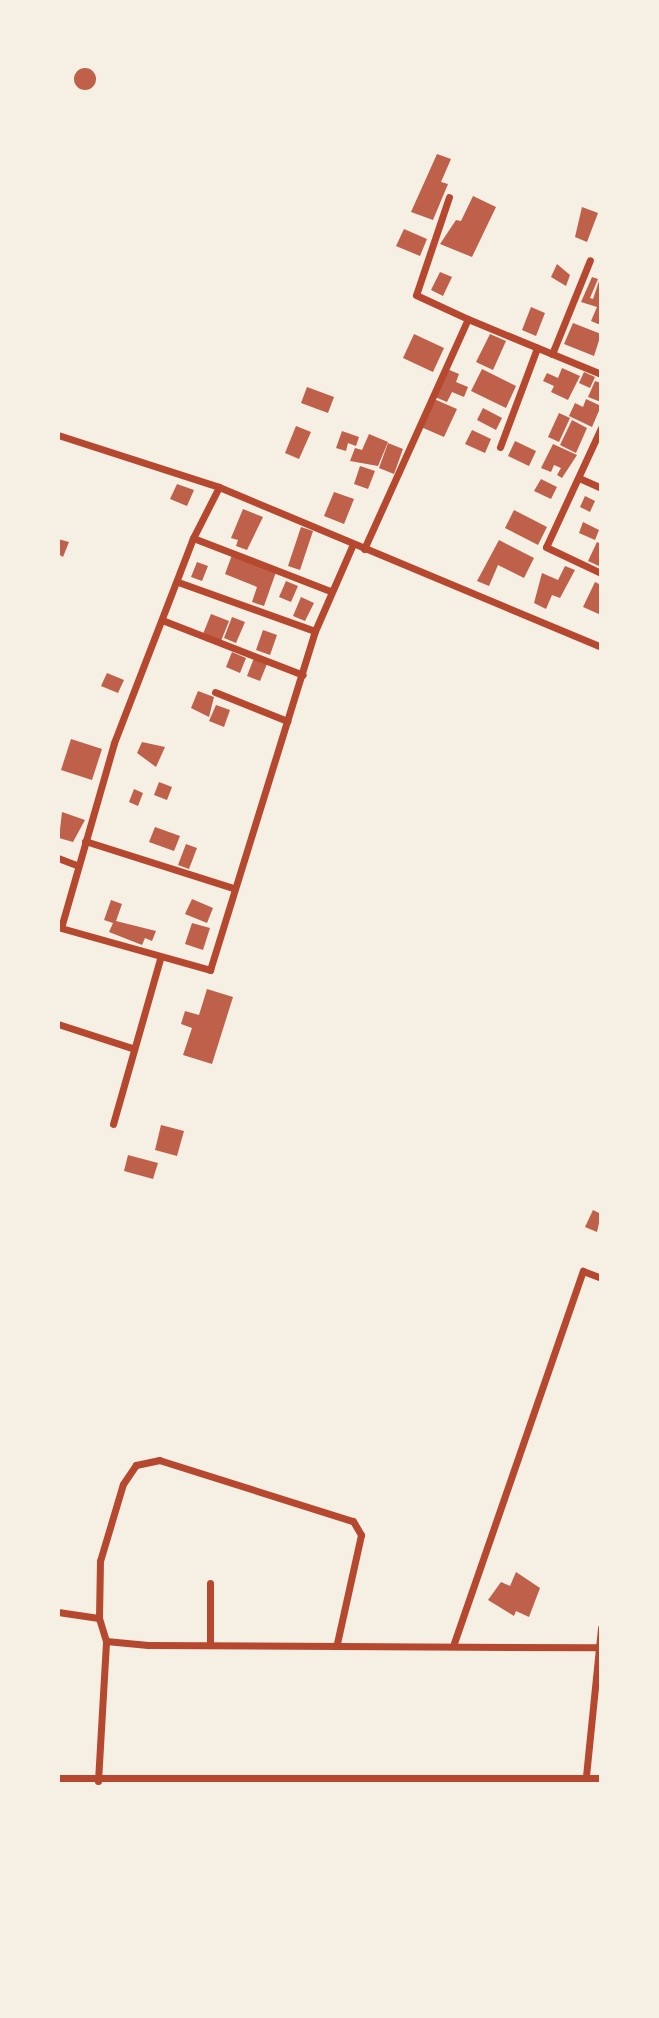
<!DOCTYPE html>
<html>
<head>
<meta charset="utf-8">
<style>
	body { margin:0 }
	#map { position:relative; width:659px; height:2018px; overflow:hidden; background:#f6efe4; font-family:Arial,sans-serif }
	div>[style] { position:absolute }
	.building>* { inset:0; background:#bf614a }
	.round { border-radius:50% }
	.minor>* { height:7px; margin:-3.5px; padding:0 3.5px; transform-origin:3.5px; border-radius:3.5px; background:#b5482f }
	span { translate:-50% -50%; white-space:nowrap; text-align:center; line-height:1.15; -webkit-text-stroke:5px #f6efe4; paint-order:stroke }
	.frame { position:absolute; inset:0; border:60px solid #f6efe4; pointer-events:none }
</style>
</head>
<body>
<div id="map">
	<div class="building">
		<div class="round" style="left:74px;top:68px;width:22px;height:22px"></div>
		<div style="clip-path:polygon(437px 154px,451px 159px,441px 182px,448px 184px,433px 220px,411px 212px)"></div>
		<div style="clip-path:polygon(473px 196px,496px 207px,472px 257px,440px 244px,456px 220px,461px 221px)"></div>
		<div style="clip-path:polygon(582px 207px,598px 213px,587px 242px,575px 237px)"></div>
		<div style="clip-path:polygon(404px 229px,427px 239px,420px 256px,396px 246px)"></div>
		<div style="clip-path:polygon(557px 264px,570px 275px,566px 286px,551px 277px)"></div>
		<div style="clip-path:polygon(440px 272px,452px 277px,443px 296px,431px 290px)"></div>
		<div style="clip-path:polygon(601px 275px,601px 324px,598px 324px,591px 321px,597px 307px,581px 302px,592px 277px,598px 279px,590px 298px,593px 299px)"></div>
		<div style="clip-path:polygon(531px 307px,545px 313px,536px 336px,522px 330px)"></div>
		<div style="clip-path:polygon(573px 323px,601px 334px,594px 356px,564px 344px)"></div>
		<div style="clip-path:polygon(414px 334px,444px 348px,433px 372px,403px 358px)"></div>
		<div style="clip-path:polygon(490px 334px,506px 341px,493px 370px,476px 362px)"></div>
		<div style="clip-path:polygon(562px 368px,580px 376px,568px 400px,551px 392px,554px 386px,543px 381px,547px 373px,558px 378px)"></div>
		<div style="clip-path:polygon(447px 369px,459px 374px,456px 382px,468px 387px,464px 397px,452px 392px,447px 402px,435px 397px)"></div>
		<div style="clip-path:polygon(482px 369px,516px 386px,506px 408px,471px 391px)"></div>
		<div style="clip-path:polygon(584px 372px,595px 377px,590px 388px,579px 383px)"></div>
		<div style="clip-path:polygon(595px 381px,601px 383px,601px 402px,588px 397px)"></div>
		<div style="clip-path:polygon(307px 387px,334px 397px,328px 413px,301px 403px)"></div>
		<div style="clip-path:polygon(434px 399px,457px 409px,444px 437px,421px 427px)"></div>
		<div style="clip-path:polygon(586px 399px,601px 406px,592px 427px,569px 416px,575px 403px,583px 407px)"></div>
		<div style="clip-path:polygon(483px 408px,502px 418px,496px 430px,477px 420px)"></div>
		<div style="clip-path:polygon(559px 413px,570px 418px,559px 442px,548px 437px)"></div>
		<div style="clip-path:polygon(572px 420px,587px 428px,576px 453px,560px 445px)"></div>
		<div style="clip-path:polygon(296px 426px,311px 432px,299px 459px,285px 453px)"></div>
		<div style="clip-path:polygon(472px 430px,491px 439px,485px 453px,465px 444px)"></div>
		<div style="clip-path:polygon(342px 431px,359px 437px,356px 446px,348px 443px,346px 451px,336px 448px)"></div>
		<div style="clip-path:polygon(369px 434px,388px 442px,378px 466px,350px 461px,355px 448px,362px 450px)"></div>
		<div style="clip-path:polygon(515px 441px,536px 451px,529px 466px,508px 456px)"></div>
		<div style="clip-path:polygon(388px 443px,403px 449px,394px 474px,379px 468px)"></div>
		<div style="clip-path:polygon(553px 444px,577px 455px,562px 478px,557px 475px,561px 468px,554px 465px,551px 472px,541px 468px)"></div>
		<div style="clip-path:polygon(360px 466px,375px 471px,368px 489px,354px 484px)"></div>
		<div style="clip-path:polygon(541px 479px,557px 487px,551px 499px,534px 491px)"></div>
		<div style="clip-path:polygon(177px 484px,194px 490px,187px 506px,170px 499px)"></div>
		<div style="clip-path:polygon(334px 492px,354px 499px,344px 524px,324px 516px)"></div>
		<div style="clip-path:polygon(585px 496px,595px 501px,590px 512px,580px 507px)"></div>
		<div style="clip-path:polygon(243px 509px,263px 517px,247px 550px,236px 546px,238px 540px,231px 538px)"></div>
		<div style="clip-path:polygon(514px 510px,547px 527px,538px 545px,505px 528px)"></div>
		<div style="clip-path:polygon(583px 522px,599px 530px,595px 540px,579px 533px)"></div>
		<div style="clip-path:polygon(301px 527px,313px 531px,300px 570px,288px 566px)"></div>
		<div style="clip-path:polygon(58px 539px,69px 542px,63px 557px,58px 554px)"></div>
		<div style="clip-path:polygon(499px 540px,534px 558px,524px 578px,498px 565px,489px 586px,477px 581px)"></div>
		<div style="clip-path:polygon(597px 542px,601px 544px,601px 567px,588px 561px)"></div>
		<div style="clip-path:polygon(232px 555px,276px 572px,264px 606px,252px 602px,257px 587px,225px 574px)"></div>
		<div style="clip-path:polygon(197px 562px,208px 566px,202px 581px,191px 577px)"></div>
		<div style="clip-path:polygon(565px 566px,575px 570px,560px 598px,552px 595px,546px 609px,534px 603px,542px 573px,558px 580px)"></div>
		<div style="clip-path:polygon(286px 581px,298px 586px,291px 602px,279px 597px)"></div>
		<div style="clip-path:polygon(595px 582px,601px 585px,601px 615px,583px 607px)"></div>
		<div style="clip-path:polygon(301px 597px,314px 603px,305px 621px,293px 616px)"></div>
		<div style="clip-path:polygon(211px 614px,229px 621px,221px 641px,203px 634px)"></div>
		<div style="clip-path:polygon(232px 617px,245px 622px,236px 643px,224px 638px)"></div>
		<div style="clip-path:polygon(263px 630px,277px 635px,270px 655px,256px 650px)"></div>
		<div style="clip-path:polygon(232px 652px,246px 658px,240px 673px,226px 667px)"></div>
		<div style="clip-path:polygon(254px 658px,267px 664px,260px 681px,247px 676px)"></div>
		<div style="clip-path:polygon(107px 673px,124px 680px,118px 693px,101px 686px)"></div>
		<div style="clip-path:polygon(198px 691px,214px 697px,209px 717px,191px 708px)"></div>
		<div style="clip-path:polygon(216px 705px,230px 710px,224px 727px,209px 721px)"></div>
		<div style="clip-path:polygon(71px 739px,102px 749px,92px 780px,61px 770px)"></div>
		<div style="clip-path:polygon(142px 742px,165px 747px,156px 767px,137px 753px)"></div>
		<div style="clip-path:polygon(159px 782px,172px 787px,167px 800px,154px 795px)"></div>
		<div style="clip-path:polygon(134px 789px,143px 793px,138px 806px,129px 802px)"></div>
		<div style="clip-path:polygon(62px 812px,85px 820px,73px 842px,59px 838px)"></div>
		<div style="clip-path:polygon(155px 827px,180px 836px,174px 851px,149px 842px)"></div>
		<div style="clip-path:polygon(186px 844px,197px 848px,189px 869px,178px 865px)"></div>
		<div style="clip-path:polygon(192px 899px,213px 908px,207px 923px,185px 914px)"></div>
		<div style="clip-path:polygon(111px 900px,122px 904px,116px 921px,156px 931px,152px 941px,145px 938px,142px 945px,109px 932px,113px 923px,104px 920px)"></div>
		<div style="clip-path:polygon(192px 923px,210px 928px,203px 950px,185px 944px)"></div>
		<div style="clip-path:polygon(207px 989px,233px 997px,212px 1064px,183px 1055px,192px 1028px,181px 1024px,185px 1011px,199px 1015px)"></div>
		<div style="clip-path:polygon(161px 1125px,184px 1131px,177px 1156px,155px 1150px)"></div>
		<div style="clip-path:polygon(128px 1155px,158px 1163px,153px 1179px,124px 1171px)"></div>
		<div style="clip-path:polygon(593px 1210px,601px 1214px,597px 1232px,585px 1227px)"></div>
		<div style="clip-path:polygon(516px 1572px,540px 1588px,529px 1617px,516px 1611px,514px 1616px,488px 1600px,501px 1582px,510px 1586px)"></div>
	</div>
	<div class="minor">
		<div style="left:449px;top:197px;width:103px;rotate:108.6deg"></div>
		<div style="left:416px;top:295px;width:57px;rotate:24.8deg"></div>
		<div style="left:552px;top:354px;width:101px;rotate:-68deg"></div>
		<div style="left:601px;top:428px;width:131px;rotate:114.8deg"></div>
		<div style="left:546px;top:547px;width:61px;rotate:25.3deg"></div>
		<div style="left:58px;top:435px;width:169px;rotate:17.9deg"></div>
		<div style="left:219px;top:487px;width:57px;rotate:117deg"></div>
		<div style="left:193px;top:538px;width:220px;rotate:111.1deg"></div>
		<div style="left:114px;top:743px;width:192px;rotate:106deg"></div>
		<div style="left:61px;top:928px;width:155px;rotate:15.7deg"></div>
		<div style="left:210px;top:970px;width:355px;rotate:-72.8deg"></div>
		<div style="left:315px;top:631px;width:95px;rotate:-66.4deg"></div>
		<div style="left:500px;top:447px;width:106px;rotate:-69.5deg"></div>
		<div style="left:579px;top:478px;width:24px;rotate:24deg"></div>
		<div style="left:219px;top:487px;width:414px;rotate:22.7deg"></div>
		<div style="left:193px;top:538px;width:147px;rotate:21.1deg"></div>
		<div style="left:364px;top:549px;width:252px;rotate:-65.7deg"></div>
		<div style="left:468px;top:319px;width:144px;rotate:22.5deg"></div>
		<div style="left:178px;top:582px;width:145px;rotate:19.7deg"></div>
		<div style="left:162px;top:620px;width:151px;rotate:21.3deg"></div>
		<div style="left:215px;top:692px;width:78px;rotate:21.9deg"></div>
		<div style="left:85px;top:841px;width:155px;rotate:17.6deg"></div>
		<div style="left:58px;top:858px;width:19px;rotate:21deg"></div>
		<div style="left:58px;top:1024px;width:78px;rotate:18deg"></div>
		<div style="left:113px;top:1124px;width:172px;rotate:-74.1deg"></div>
		<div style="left:210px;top:1583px;width:60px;rotate:90deg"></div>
		<div style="left:58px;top:1612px;width:41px;rotate:8.3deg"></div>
		<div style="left:106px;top:1641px;width:42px;rotate:5.4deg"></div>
		<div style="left:148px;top:1645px;width:453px;rotate:0.3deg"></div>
		<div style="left:454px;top:1643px;width:394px;rotate:-70.9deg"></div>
		<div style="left:583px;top:1271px;width:19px;rotate:21deg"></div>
		<div style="left:586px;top:1776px;width:149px;rotate:-84.2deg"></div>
		<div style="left:58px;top:1778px;width:543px"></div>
		<div style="left:98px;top:1781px;width:140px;rotate:-86.7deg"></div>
		<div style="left:106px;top:1641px;width:24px;rotate:-107deg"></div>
		<div style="left:99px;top:1618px;width:57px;rotate:-89deg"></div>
		<div style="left:100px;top:1561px;width:80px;rotate:-73.4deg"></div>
		<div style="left:123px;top:1484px;width:23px;rotate:-56deg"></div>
		<div style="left:136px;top:1465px;width:24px;rotate:-12deg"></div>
		<div style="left:159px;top:1460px;width:203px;rotate:17.5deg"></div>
		<div style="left:353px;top:1521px;width:16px;rotate:60deg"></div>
		<div style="left:361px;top:1535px;width:111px;rotate:102.5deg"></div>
	</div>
	<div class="frame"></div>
</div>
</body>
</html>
